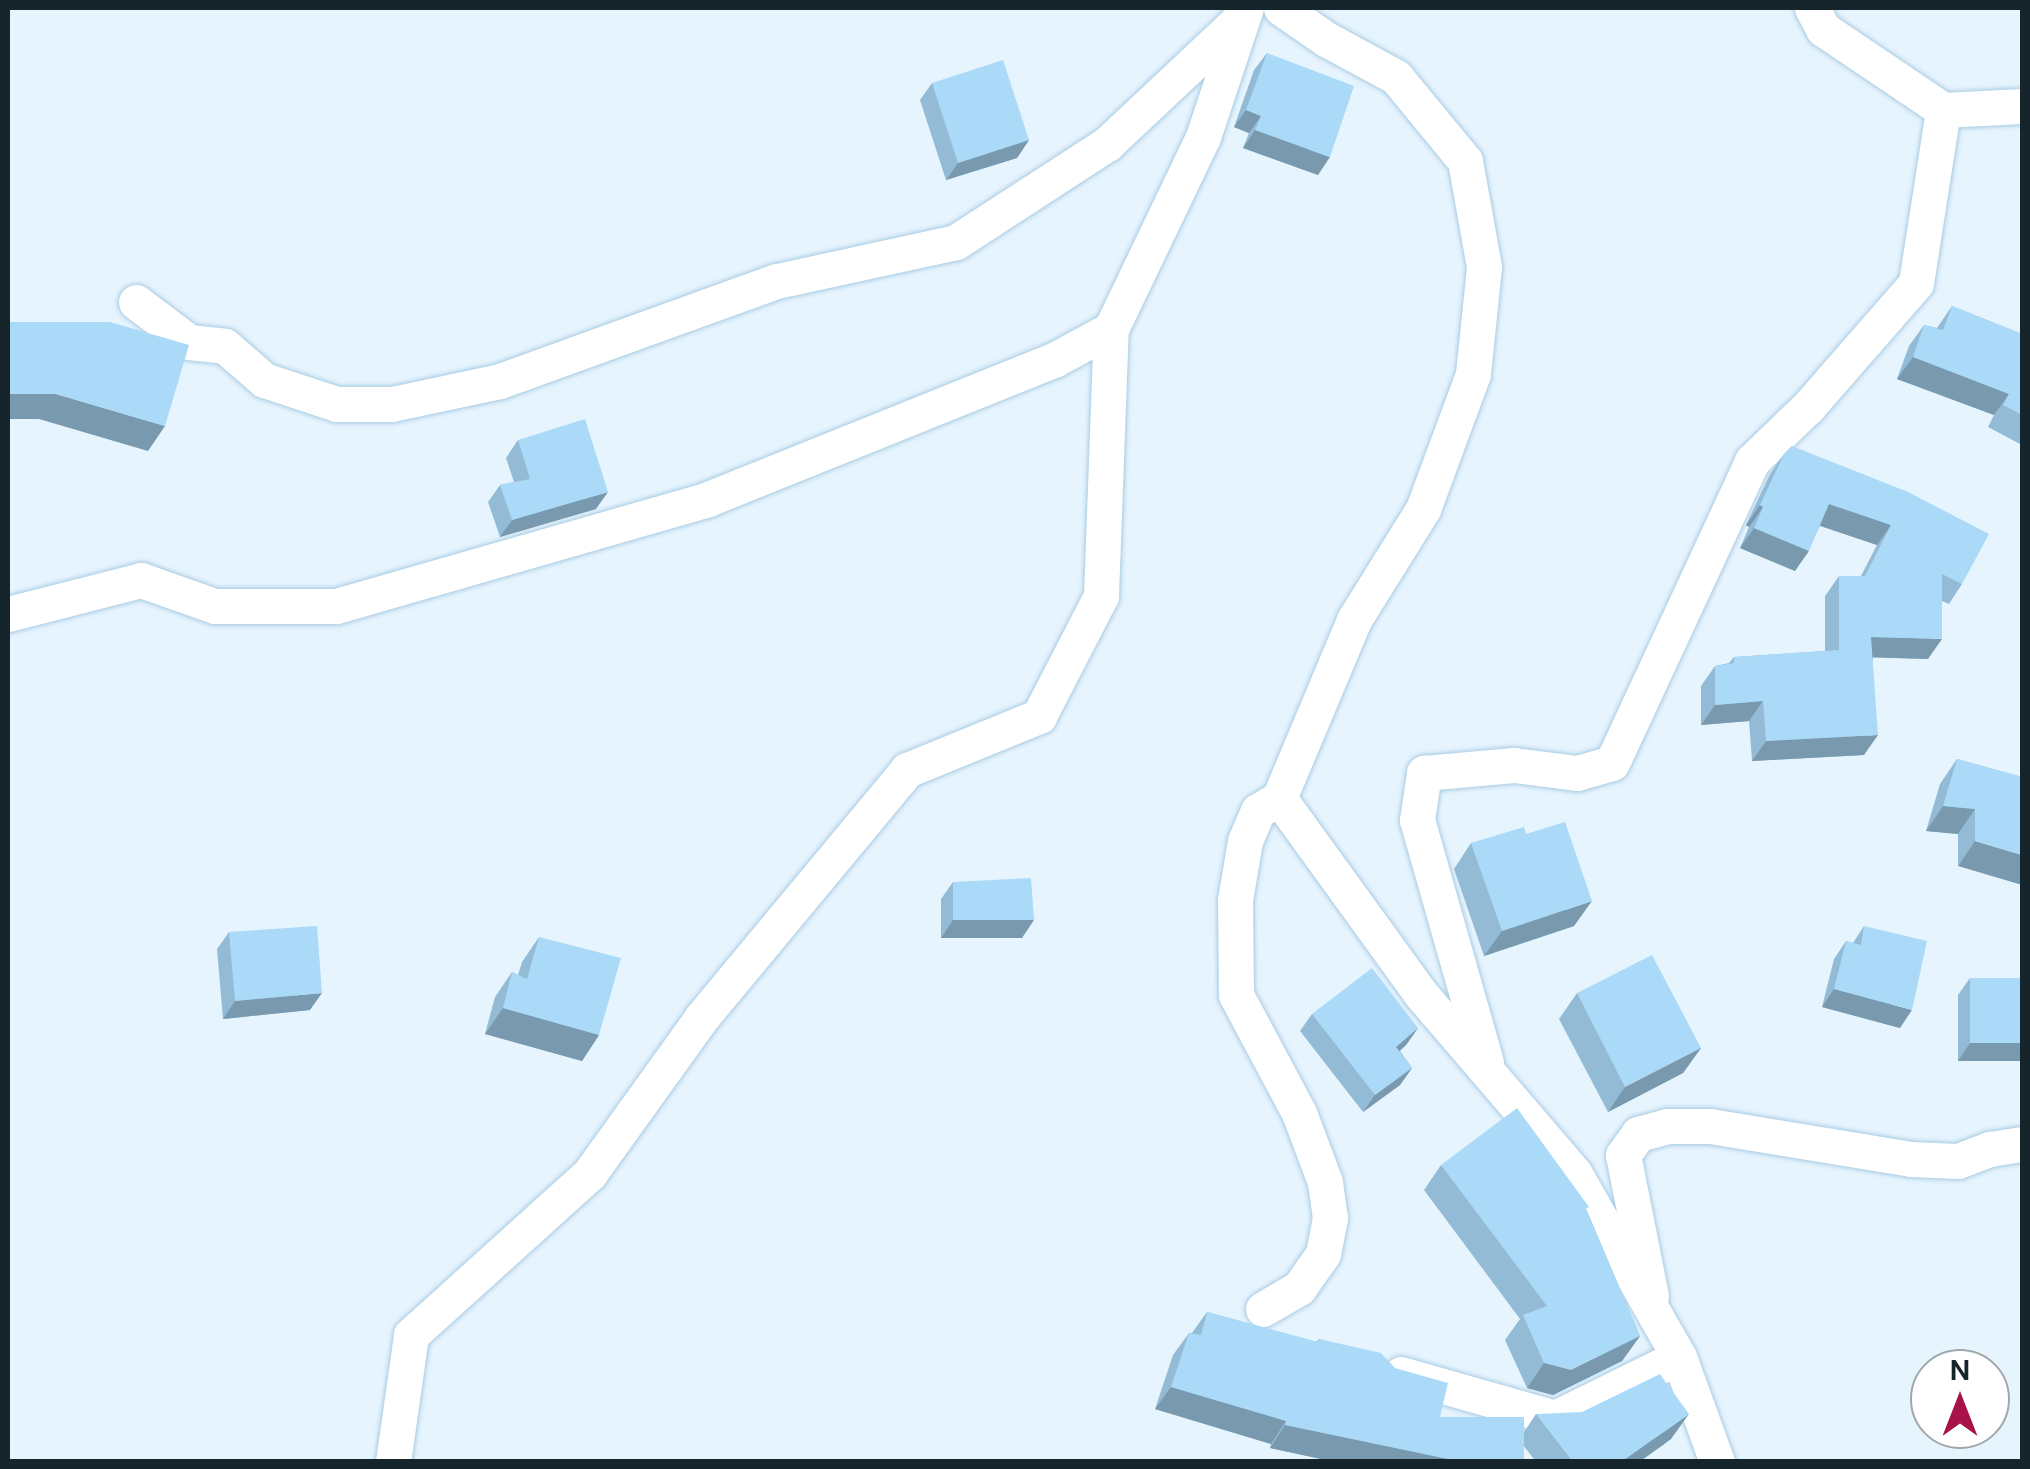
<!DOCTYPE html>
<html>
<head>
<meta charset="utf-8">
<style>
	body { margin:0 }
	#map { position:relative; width:2030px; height:1469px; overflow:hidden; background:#e6f4fe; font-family:"DM Sans",sans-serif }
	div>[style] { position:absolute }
	.roads { filter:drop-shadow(0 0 2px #a9cce3) drop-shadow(0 0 2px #a9cce3) }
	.minor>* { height:35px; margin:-17.5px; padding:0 17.5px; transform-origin:17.5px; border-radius:17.5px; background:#fff }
	.wall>* { inset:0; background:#93bbd5 }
	.shaded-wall>* { inset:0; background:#7899ae }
	.building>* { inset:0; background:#abdaf8 }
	span { translate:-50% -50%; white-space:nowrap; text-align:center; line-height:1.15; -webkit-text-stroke:10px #fff; paint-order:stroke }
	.frame { position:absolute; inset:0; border:10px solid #16242c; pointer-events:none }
	.north { position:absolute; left:1910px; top:1349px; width:100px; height:100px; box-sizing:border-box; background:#fff; border:2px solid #a2a7ab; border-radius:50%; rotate:0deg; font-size:28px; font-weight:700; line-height:40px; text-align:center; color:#16242c }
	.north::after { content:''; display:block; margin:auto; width:35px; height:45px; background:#a8144a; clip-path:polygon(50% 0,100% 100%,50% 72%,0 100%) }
</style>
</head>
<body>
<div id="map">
	<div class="roads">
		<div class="minor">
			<div style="left:1281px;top:8px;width:55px;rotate:34.6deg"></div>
			<div style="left:1326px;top:39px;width:80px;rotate:28.5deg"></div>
			<div style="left:1396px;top:77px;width:109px;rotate:50.6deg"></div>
			<div style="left:1465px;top:161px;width:108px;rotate:79.8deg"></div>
			<div style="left:1484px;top:267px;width:108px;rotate:95.9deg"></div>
			<div style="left:1473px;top:374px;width:144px;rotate:110.3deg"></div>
			<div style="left:1423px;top:509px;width:131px;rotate:121.9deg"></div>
			<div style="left:1354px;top:620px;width:193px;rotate:112.8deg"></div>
			<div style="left:1279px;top:798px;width:241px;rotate:54.1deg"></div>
			<div style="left:1420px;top:993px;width:238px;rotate:49.4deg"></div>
			<div style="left:1575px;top:1174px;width:210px;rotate:60.4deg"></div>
			<div style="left:1679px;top:1357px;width:112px;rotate:70.1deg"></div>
			<div style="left:1812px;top:8px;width:24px;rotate:62deg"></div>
			<div style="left:1823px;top:29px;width:145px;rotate:34deg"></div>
			<div style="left:1943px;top:110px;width:79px;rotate:-2.9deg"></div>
			<div style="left:136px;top:302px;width:66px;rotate:37deg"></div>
			<div style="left:189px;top:342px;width:36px;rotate:6deg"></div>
			<div style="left:225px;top:346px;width:52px;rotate:41.1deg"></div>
			<div style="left:264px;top:380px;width:77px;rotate:18.2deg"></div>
			<div style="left:337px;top:404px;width:55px"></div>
			<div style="left:392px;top:404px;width:110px;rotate:-12deg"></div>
			<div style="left:500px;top:381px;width:294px;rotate:-19.9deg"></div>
			<div style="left:777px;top:281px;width:183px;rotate:-12.3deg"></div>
			<div style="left:956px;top:242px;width:180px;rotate:-33deg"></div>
			<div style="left:1107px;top:144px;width:181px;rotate:-43.2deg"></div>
			<div style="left:8px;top:614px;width:137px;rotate:-14.3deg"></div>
			<div style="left:141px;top:580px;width:78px;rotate:19.4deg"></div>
			<div style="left:215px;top:606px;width:121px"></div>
			<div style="left:336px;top:606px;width:387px;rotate:-16deg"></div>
			<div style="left:708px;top:499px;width:373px;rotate:-21.9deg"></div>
			<div style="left:1054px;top:360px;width:65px;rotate:-28.5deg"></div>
			<div style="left:1486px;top:1062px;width:252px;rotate:-105.9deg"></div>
			<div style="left:1417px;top:820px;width:48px;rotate:-81.5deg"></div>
			<div style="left:1424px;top:773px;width:90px;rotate:-5.1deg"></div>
			<div style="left:1514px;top:765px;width:64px;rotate:7.2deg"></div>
			<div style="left:1577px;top:773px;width:36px;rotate:-16deg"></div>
			<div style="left:1612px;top:763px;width:333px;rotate:-65.1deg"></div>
			<div style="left:1752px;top:461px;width:78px;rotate:-44deg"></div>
			<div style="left:1808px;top:407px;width:164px;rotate:-48.9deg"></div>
			<div style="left:1916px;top:283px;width:175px;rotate:-81.1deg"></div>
			<div style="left:1651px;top:1296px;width:144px;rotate:-101.2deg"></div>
			<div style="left:1623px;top:1155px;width:26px;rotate:-54deg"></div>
			<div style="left:1638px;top:1134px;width:30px;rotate:-15deg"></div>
			<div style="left:1667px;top:1126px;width:43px"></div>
			<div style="left:1710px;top:1126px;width:204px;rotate:9.3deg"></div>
			<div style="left:1911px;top:1159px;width:47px;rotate:2.4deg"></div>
			<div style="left:1958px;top:1161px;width:34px;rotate:-21deg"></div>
			<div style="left:1990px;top:1149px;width:32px;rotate:-9deg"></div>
			<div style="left:1263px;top:1309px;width:42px;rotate:-30.3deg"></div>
			<div style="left:1299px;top:1288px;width:42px;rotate:-54.8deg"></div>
			<div style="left:1323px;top:1254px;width:37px;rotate:-79deg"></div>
			<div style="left:1330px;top:1218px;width:36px;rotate:-98deg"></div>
			<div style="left:1325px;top:1182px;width:74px;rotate:-110.6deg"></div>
			<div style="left:1299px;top:1113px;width:134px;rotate:-118.1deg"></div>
			<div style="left:1236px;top:995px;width:95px;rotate:-90.6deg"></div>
			<div style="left:1235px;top:900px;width:60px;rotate:-80.4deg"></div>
			<div style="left:1245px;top:841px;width:33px;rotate:-67deg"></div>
			<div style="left:1258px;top:811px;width:25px;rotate:-32deg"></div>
			<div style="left:1401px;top:1374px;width:160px;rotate:15.9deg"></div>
			<div style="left:1555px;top:1418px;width:138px;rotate:-26.2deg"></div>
			<div style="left:393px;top:1462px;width:128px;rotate:-81.9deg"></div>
			<div style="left:411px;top:1335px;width:241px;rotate:-42.1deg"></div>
			<div style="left:590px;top:1173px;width:192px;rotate:-54.3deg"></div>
			<div style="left:702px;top:1017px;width:321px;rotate:-50.3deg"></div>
			<div style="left:907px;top:770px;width:143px;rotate:-22.2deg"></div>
			<div style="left:1039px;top:716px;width:135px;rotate:-62.7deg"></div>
			<div style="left:1101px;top:596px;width:267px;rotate:-87.9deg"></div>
			<div style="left:1111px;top:329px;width:213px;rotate:-64.4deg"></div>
			<div style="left:1203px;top:137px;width:136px;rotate:-71.6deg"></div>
		</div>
	</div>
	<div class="wall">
		<div style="clip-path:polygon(1267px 53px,1318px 175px,1243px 148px,1249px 133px,1234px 127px,1254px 70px)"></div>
		<div style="clip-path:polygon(932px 83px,1029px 140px,1017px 158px,946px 180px,920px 100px)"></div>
		<div style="clip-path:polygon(1952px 306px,2022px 334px,2022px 445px,1988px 427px,1994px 415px,1897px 379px,1909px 346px,1924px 325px,1937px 328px)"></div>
		<div style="clip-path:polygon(518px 440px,596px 509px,500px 537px,488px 502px,500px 485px,514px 482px,506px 458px)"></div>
		<div style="clip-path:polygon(1792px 446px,1962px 584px,1949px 604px,1942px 601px,1928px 659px,1873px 657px,1864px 755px,1752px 761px,1749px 721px,1701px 725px,1701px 686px,1715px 666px,1729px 663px,1734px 657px,1825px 651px,1825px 596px,1839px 576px,1861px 576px,1877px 545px,1820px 526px,1795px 571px,1740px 548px,1749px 527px,1746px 525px,1770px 474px,1784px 454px)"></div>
		<div style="clip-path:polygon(1957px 759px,2022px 777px,1958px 866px,1958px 834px,1926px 831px,1940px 784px)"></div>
		<div style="clip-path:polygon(1526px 834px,1574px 926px,1484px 956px,1454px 869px,1471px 843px)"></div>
		<div style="clip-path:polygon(953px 882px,1022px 938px,941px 938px,941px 899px)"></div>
		<div style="clip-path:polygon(1864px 926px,1900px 1028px,1822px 1007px,1834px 959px,1846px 941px,1853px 943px)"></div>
		<div style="clip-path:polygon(229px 932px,310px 1010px,223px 1019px,217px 949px)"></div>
		<div style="clip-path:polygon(539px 937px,599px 1035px,582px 1061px,485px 1034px,495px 997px,512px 972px,518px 975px,522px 962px)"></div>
		<div style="clip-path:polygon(1970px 978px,2022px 1061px,1958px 1061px,1958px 995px)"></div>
		<div style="clip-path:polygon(1577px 993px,1701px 1048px,1683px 1073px,1608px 1112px,1559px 1019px)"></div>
		<div style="clip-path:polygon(1312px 1014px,1418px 1028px,1406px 1045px,1400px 1051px,1412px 1068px,1400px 1085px,1363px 1112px,1300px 1031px)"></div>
		<div style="clip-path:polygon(1441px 1165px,1587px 1211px,1640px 1336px,1622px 1361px,1553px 1395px,1527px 1388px,1505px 1340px,1520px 1319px,1424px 1190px)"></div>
		<div style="clip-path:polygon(1207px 1312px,1316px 1342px,1319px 1339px,1440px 1417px,1524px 1432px,1536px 1414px,1671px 1439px,1639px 1462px,1536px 1462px,1524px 1446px,1524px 1462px,1335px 1462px,1270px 1448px,1271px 1444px,1155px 1409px,1173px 1355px,1189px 1333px,1192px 1333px)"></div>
	</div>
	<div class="shaded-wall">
		<div style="clip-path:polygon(1246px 110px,1261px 116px,1249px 133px,1234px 127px)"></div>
		<div style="clip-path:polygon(1255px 130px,1330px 157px,1318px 175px,1243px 148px)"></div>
		<div style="clip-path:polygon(1029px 140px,1017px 158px,946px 180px,958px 163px)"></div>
		<div style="clip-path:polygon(1913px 357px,2009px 394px,1994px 415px,1897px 379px)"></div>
		<div style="clip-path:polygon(8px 394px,56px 394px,165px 426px,148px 451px,39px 419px,8px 419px)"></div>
		<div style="clip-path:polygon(608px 492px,596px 509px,500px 537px,512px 520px)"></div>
		<div style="clip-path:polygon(1829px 504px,1891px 525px,1877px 545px,1815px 524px)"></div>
		<div style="clip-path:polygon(1760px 505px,1763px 507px,1749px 527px,1746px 525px)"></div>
		<div style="clip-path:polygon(1754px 528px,1809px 551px,1795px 571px,1740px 548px)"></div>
		<div style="clip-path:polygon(1871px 637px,1942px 639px,1928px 659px,1857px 657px)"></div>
		<div style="clip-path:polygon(1763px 701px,1749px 721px,1701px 725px,1715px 705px)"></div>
		<div style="clip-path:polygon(1878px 735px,1864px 755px,1752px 761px,1766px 741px)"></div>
		<div style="clip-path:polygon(1943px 806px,1975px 809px,1958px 834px,1926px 831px)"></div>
		<div style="clip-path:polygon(1975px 841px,2022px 855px,2022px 885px,1958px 866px)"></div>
		<div style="clip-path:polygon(1592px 901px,1574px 926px,1484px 956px,1502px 931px)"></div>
		<div style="clip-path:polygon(953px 920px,1034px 920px,1022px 938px,941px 938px)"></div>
		<div style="clip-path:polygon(1834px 989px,1912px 1010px,1900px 1028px,1822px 1007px)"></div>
		<div style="clip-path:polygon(322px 993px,310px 1010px,223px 1019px,235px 1001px)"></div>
		<div style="clip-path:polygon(503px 1008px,599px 1035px,582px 1061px,485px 1034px)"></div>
		<div style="clip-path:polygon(1418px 1028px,1406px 1045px,1384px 1064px,1396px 1047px)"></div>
		<div style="clip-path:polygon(1970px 1043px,2022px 1043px,2022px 1061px,1958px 1061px)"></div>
		<div style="clip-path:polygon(1701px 1048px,1683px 1073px,1608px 1112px,1625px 1087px)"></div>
		<div style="clip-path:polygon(1412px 1068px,1400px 1085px,1363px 1112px,1375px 1095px)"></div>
		<div style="clip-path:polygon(1640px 1336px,1622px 1361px,1553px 1395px,1527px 1388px,1544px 1363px)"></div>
		<div style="clip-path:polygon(1171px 1387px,1286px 1421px,1271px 1444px,1155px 1409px)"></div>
		<div style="clip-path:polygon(1689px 1414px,1671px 1439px,1639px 1462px,1621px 1462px)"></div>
		<div style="clip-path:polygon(1285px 1425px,1453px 1460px,1335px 1462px,1270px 1448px)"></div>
	</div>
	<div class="building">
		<div style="clip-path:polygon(1267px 53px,1354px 86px,1330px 157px,1255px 130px,1261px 116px,1246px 110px)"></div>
		<div style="clip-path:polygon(1003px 60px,1029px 140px,958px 163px,932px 83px)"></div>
		<div style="clip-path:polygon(1952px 306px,2022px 334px,2022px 415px,2003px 405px,2009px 394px,1913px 357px,1924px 325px,1943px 330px)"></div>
		<div style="clip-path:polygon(8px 322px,110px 322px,189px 345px,165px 426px,56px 394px,8px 394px)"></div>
		<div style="clip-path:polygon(585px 419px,608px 492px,512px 520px,500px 485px,530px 479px,518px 440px)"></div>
		<div style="clip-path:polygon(1792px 446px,1908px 492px,1989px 534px,1962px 584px,1942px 574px,1942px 639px,1871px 637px,1878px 735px,1766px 741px,1763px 701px,1715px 705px,1715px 666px,1734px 663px,1734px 657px,1839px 650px,1839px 576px,1865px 576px,1891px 525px,1829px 504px,1809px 551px,1754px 528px,1763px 507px,1760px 505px,1784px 454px)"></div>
		<div style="clip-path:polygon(1957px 759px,2022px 777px,2022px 855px,1975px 841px,1975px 809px,1943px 806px)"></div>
		<div style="clip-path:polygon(1565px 822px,1592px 901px,1502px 931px,1471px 843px,1524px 827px,1526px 834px)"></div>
		<div style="clip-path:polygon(1031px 878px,1034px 920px,953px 920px,953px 882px)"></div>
		<div style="clip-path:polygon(317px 926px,322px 993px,235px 1001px,229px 932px)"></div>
		<div style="clip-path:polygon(1864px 926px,1927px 941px,1912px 1010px,1834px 989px,1846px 941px,1861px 945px)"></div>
		<div style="clip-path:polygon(539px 937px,621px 958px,599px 1035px,503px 1008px,512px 972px,527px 979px)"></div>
		<div style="clip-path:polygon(1652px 955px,1701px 1048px,1625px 1087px,1577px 993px)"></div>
		<div style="clip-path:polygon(1372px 968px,1418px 1028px,1396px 1047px,1412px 1068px,1375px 1095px,1312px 1014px)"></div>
		<div style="clip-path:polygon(1970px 978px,2022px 978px,2022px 1043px,1970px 1043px)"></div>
		<div style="clip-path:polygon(1517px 1108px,1589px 1207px,1586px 1209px,1640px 1336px,1571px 1370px,1544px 1363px,1523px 1315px,1547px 1306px,1441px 1165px)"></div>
		<div style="clip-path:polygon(1207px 1312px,1318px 1342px,1319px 1339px,1381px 1353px,1395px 1368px,1448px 1383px,1440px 1417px,1524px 1417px,1524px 1462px,1449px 1462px,1453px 1460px,1285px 1425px,1286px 1421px,1171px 1387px,1189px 1333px,1201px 1335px)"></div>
		<div style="clip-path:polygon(1660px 1374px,1689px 1414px,1621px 1462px,1573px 1462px,1536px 1414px,1582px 1412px)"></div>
	</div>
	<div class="frame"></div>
	<div class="north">N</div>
</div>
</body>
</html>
